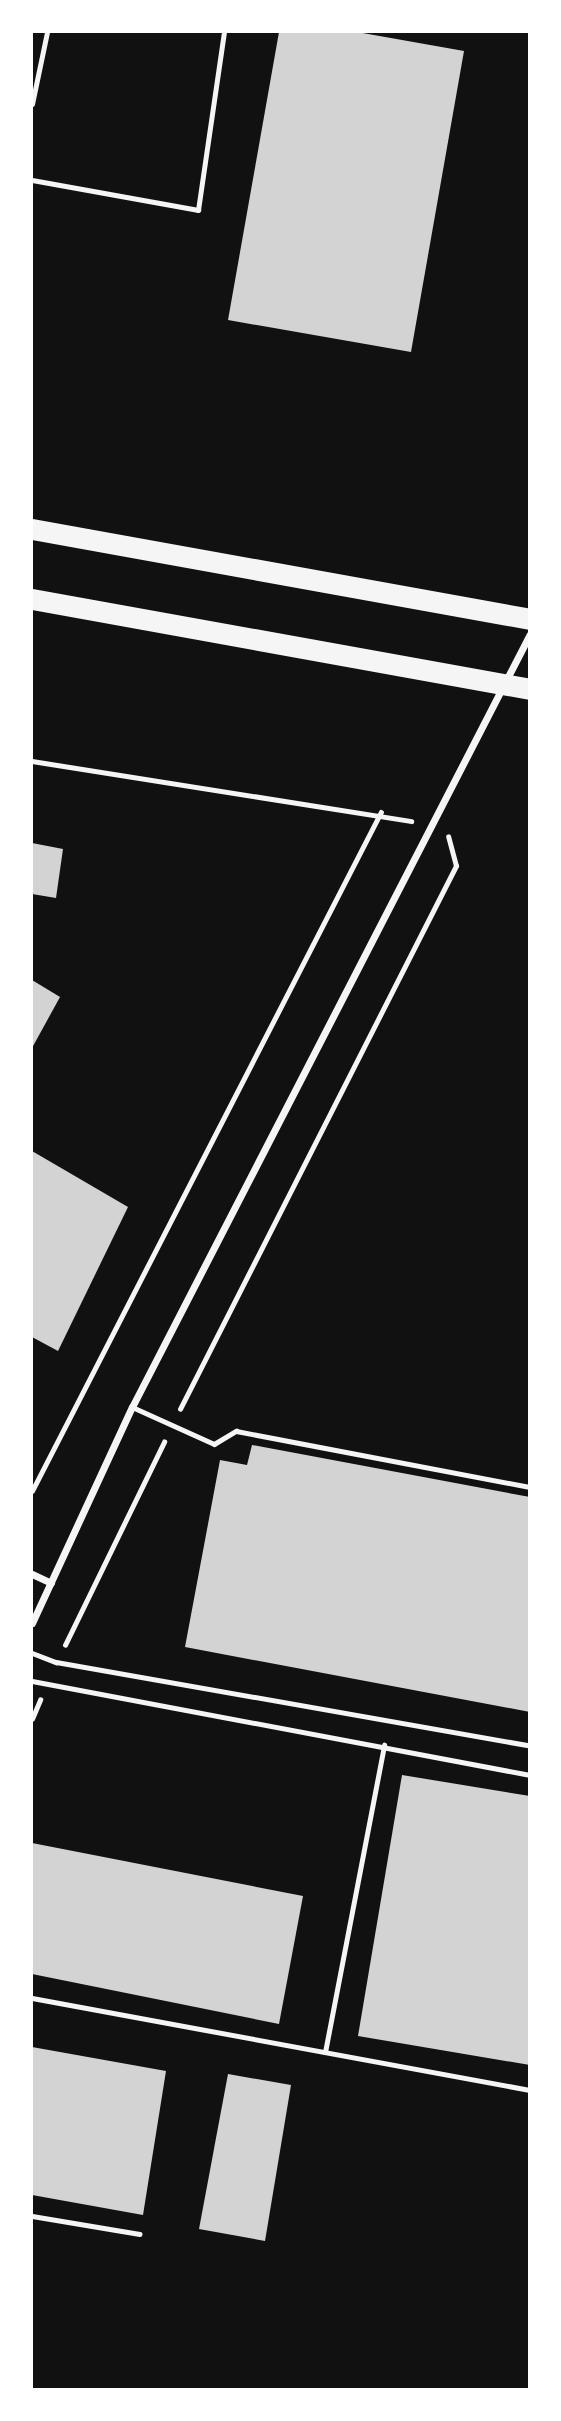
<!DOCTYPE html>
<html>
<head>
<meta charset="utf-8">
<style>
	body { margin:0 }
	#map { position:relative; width:561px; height:2421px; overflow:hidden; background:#111; font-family:"Space Grotesk",sans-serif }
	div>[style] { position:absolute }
	.building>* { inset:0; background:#d3d3d3 }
	.path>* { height:4.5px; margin:-2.25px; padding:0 2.25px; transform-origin:2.25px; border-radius:2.25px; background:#f5f5f5 }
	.service>* { height:5px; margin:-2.5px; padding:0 2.5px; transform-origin:2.5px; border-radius:2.5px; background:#f5f5f5 }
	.minor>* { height:7px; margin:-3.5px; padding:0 3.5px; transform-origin:3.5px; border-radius:3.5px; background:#f5f5f5 }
	.motorway>* { height:21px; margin:-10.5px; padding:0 10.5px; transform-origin:10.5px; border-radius:10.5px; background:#f5f5f5 }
	span { translate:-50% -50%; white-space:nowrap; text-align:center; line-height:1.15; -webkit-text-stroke:5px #fff; paint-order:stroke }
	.frame { position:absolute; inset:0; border:33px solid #fff; pointer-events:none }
</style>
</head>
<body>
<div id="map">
	<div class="building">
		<div style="clip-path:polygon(279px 32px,357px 32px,464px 51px,411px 352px,228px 320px)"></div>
		<div style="clip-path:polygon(32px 843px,63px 849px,56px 898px,32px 894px)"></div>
		<div style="clip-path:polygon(32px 980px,60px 997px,32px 1048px)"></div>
		<div style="clip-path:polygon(32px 1151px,128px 1207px,58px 1351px,32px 1337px)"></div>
		<div style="clip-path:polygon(252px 1445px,530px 1497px,530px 1712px,185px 1647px,220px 1460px,247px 1465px)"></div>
		<div style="clip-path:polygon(402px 1775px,530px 1796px,530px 2065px,358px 2036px)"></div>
		<div style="clip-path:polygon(32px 1843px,303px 1896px,279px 2024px,32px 1974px)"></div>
		<div style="clip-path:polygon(32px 2047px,166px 2071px,143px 2215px,32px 2195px)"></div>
		<div style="clip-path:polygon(228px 2074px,291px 2085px,265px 2241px,199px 2229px)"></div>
	</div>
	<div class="path">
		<div style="left:32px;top:761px;width:384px;rotate:9deg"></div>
		<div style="left:180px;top:1409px;width:609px;rotate:-63.06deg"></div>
		<div style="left:456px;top:866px;width:30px;rotate:-105deg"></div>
		<div style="left:32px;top:1491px;width:763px;rotate:-62.8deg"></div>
		<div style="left:65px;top:1645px;width:226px;rotate:-64deg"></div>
		<div style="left:32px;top:1719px;width:21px;rotate:-67deg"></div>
	</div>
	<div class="service">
		<div style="left:32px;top:104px;width:74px;rotate:-78.2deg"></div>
		<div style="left:32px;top:180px;width:169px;rotate:10.2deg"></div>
		<div style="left:198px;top:210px;width:180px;rotate:-81.7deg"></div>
		<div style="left:132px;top:1407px;width:90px;rotate:24.3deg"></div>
		<div style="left:214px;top:1444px;width:26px;rotate:-31deg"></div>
		<div style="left:236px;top:1431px;width:299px;rotate:10.8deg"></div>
		<div style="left:32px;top:1653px;width:26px;rotate:21deg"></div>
		<div style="left:56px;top:1662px;width:481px;rotate:10deg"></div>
		<div style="left:32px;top:1681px;width:507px;rotate:10.69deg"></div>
		<div style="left:32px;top:1998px;width:506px;rotate:10.47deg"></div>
		<div style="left:325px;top:2052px;width:313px;rotate:-79.1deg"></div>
		<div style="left:32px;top:2216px;width:109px;rotate:9.5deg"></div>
	</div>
	<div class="minor">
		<div style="left:32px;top:1574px;width:21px;rotate:25deg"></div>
		<div style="left:32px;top:1623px;width:238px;rotate:-65.2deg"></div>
		<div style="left:132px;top:1407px;width:869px;rotate:-62.76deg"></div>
	</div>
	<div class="motorway">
		<div style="left:32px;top:529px;width:506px;rotate:10.24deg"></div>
		<div style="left:32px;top:599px;width:506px;rotate:10.24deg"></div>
	</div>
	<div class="frame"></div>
</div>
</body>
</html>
